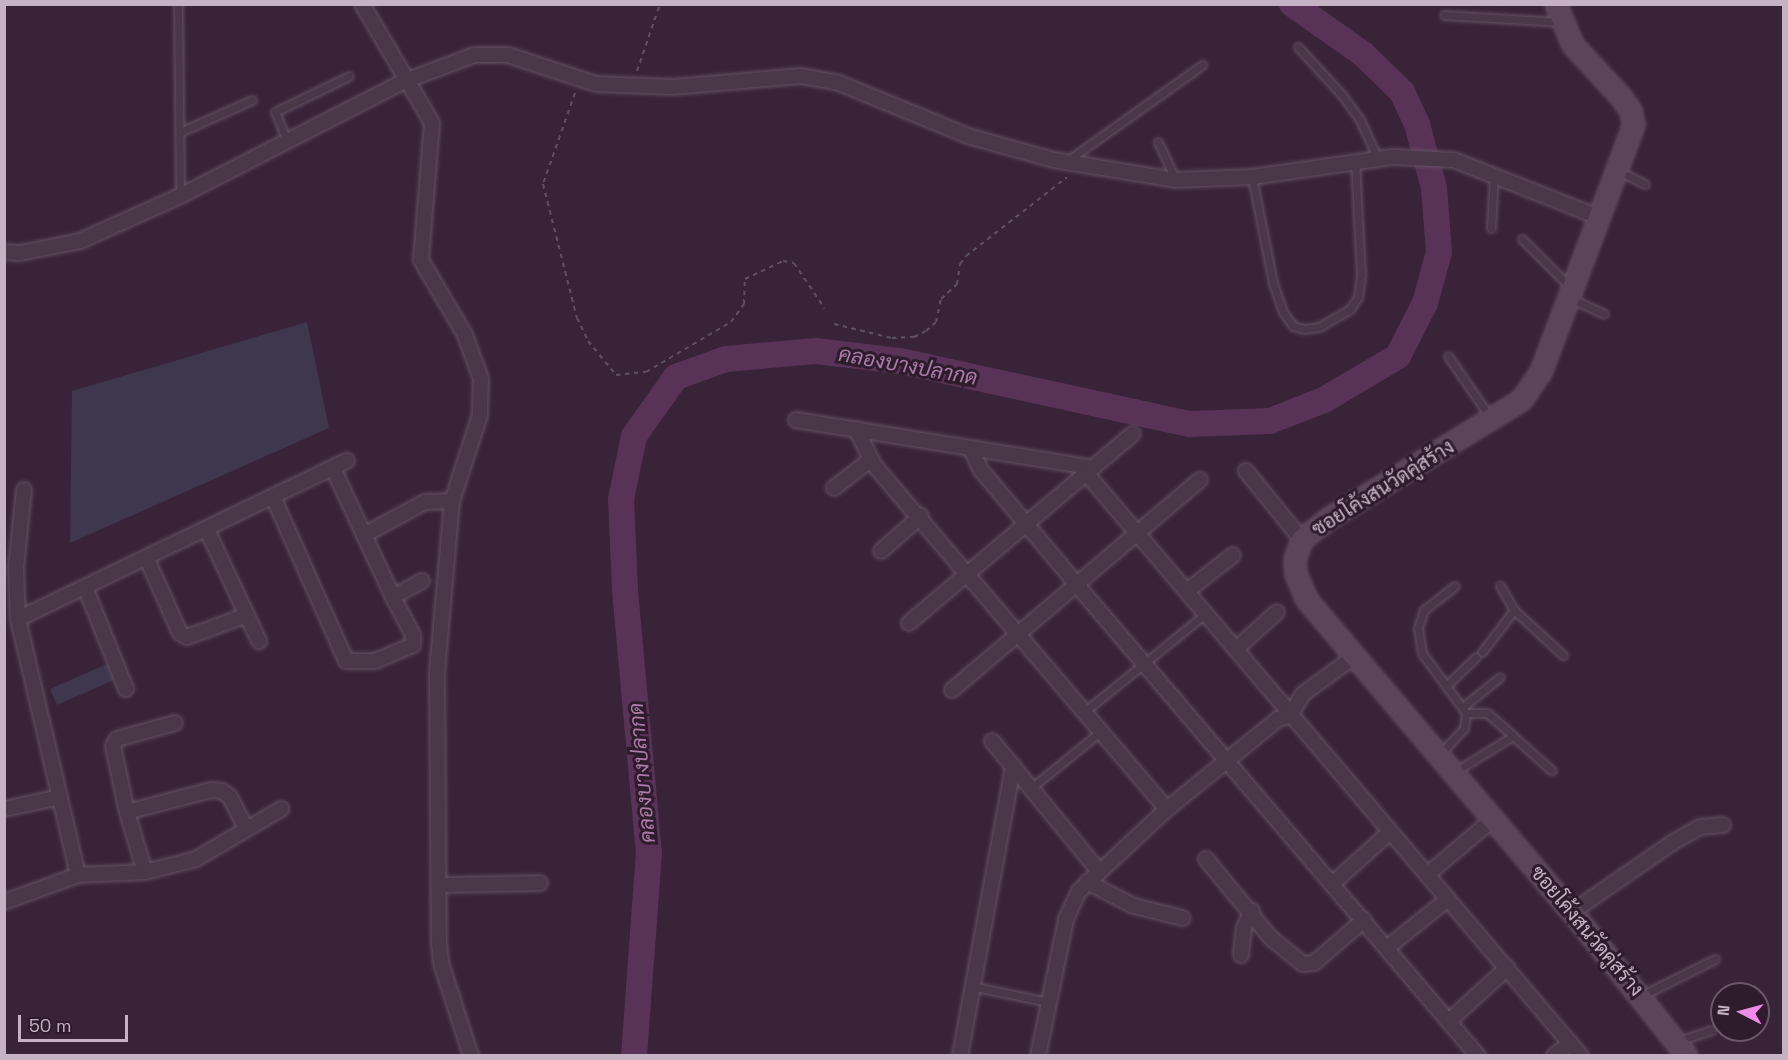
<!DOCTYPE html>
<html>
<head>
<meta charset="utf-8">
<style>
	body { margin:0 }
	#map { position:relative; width:1788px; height:1060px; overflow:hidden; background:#392338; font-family:"Space Grotesk",Sarabun,sans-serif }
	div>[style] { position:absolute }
	.green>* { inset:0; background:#3e374e }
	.river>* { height:26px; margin:-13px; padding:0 13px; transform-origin:13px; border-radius:13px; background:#593257 }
	.path>* { height:2px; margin-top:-1px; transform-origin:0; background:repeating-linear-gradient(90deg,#5d5164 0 4.5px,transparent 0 9px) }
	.roads { filter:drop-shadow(0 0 2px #645263) drop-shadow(0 0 2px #645263) }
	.lane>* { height:7px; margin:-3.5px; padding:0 3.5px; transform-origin:3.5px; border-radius:3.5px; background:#4a3748 }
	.street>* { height:14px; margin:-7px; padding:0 7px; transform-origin:7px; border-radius:7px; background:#4a3748 }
	.secondary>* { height:20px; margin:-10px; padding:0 10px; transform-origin:10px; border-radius:10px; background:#5c455a }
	span { translate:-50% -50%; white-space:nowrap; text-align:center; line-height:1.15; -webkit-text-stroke:6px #2e1c2d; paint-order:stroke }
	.street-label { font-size:20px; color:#c5b2c4 }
	.water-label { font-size:21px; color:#ac7baa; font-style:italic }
	.frame { position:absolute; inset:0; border:6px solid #c5b2c4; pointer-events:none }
	.north { position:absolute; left:1710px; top:982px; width:60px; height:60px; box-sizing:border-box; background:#2e1c2d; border:2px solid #6a5869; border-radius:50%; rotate:276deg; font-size:16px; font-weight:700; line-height:24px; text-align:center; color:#c5b2c4 }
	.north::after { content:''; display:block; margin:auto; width:21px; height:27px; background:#f28ae8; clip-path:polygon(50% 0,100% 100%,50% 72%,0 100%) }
	.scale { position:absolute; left:18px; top:1015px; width:110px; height:27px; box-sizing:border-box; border:3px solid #c5b2c4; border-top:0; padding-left:8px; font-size:18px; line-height:21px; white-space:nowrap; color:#c5b2c4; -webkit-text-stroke:4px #2e1c2d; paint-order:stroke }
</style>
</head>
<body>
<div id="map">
	<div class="green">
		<div style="clip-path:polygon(307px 322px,329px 428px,70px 543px,72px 391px)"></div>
		<div style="clip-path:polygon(107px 664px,114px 680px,57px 705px,50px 689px)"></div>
	</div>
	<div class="river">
		<div style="left:634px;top:1056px;width:203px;rotate:-85.8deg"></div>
		<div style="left:649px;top:854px;width:265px;rotate:-95.2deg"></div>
		<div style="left:625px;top:590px;width:91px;rotate:-92.5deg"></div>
		<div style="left:621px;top:499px;width:64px;rotate:-78.3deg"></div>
		<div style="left:634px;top:436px;width:72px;rotate:-54.6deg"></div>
		<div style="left:676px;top:377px;width:53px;rotate:-19.8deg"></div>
		<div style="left:726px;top:359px;width:90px;rotate:-5.1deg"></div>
		<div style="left:816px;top:351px;width:85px;rotate:6.8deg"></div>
		<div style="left:900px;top:361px;width:297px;rotate:12.3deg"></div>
		<div style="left:1190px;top:424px;width:80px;rotate:-2.1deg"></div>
		<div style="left:1270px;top:421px;width:58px;rotate:-21.3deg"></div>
		<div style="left:1324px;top:400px;width:86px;rotate:-30.7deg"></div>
		<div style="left:1398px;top:356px;width:59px;rotate:-63deg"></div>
		<div style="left:1425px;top:303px;width:53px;rotate:-74.6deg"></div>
		<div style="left:1439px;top:252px;width:64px;rotate:-94.5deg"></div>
		<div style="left:1434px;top:188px;width:66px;rotate:-104.9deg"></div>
		<div style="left:1417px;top:124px;width:35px;rotate:-115deg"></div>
		<div style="left:1402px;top:92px;width:54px;rotate:-135.7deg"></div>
		<div style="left:1363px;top:54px;width:87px;rotate:-144.8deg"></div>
	</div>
	<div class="path">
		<div style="left:637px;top:71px;width:71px;rotate:-71.1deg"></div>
		<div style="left:575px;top:93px;width:96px;rotate:109.4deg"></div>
		<div style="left:543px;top:184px;width:138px;rotate:75.8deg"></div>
		<div style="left:577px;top:318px;width:25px;rotate:64deg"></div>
		<div style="left:588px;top:341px;width:44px;rotate:50.5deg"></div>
		<div style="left:616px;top:375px;width:30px;rotate:-6deg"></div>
		<div style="left:646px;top:372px;width:99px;rotate:-30.5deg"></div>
		<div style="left:731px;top:322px;width:22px;rotate:-54deg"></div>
		<div style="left:744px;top:304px;width:25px;rotate:-88deg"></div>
		<div style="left:745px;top:279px;width:42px;rotate:-25.3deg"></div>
		<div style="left:783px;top:261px;width:11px;rotate:10deg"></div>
		<div style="left:794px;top:263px;width:55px;rotate:56deg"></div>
		<div style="left:834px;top:324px;width:60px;rotate:13.6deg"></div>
		<div style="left:892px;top:338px;width:22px;rotate:-3deg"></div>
		<div style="left:914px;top:337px;width:13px;rotate:-27deg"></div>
		<div style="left:926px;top:331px;width:13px;rotate:-42deg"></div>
		<div style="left:936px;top:322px;width:24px;rotate:-78deg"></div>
		<div style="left:941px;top:299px;width:22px;rotate:-43deg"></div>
		<div style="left:957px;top:284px;width:20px;rotate:-81deg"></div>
		<div style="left:960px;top:264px;width:10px;rotate:-53deg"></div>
		<div style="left:966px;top:256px;width:128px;rotate:-38deg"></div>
	</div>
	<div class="roads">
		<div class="lane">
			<div style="left:178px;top:4px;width:192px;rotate:89.4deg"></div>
			<div style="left:1444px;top:15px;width:117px;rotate:3.4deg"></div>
			<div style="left:1298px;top:47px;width:65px;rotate:47.5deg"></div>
			<div style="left:1342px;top:95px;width:31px;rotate:54deg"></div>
			<div style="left:1360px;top:120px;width:43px;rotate:65.2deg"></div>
			<div style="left:180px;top:132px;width:79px;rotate:-24deg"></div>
			<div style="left:287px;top:141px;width:31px;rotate:-112deg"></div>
			<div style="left:275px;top:112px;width:82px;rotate:-25.9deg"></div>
			<div style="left:1158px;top:142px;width:42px;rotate:64.7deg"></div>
			<div style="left:1067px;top:161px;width:166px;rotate:-35.4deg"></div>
			<div style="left:1619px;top:171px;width:29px;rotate:27deg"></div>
			<div style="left:1252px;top:177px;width:108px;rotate:78.8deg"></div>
			<div style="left:1273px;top:283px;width:31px;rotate:71deg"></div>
			<div style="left:1283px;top:312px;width:17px;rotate:54deg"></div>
			<div style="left:1293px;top:326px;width:11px;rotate:15deg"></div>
			<div style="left:1304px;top:329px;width:15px;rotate:-8deg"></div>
			<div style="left:1319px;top:327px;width:36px;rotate:-30deg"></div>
			<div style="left:1350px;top:309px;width:14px;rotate:-56deg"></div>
			<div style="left:1358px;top:297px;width:22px;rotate:-82deg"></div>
			<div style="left:1361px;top:275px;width:113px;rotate:-93deg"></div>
			<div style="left:1491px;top:228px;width:54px;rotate:-86.8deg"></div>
			<div style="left:1522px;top:239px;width:69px;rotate:45deg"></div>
			<div style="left:1572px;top:299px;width:35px;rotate:25deg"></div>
			<div style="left:1448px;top:356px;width:74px;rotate:55.5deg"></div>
			<div style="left:1514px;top:610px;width:67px;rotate:42.6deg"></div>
			<div style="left:1482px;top:652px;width:53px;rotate:-52.7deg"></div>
			<div style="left:1514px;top:610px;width:28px;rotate:-120deg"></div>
			<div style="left:1447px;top:685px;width:40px;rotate:-44deg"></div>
			<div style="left:1464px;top:706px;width:46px;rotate:-38.9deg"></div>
			<div style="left:1084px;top:712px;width:156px;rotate:-39deg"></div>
			<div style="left:1466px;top:713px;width:21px"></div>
			<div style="left:1487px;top:713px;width:35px;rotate:41deg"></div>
			<div style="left:1440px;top:754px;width:35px;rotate:-47deg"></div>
			<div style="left:1464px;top:728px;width:15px;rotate:-82deg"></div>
			<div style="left:1466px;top:713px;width:74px;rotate:-126.3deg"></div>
			<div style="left:1422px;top:653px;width:25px;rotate:-99deg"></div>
			<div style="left:1418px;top:628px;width:19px;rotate:-72deg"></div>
			<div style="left:1424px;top:610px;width:39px;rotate:-38deg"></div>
			<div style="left:1456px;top:771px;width:67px;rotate:-31.6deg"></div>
			<div style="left:1513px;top:736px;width:52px;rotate:41.9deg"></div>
			<div style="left:1031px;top:788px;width:89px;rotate:-39.1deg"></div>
			<div style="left:975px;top:987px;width:75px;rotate:11.6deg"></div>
			<div style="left:1641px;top:996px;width:83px;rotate:-26.6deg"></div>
			<div style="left:1678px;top:1041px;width:35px;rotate:-18deg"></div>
		</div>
		<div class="street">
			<div style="left:362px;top:4px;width:138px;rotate:59.5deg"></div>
			<div style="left:432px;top:123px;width:137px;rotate:94.6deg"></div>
			<div style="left:421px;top:260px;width:87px;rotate:59.6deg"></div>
			<div style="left:465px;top:335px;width:47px;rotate:70deg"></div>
			<div style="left:481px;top:379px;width:36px;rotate:92deg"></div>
			<div style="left:480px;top:415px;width:90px;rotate:108deg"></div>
			<div style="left:452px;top:501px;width:171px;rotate:95deg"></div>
			<div style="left:437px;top:671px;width:272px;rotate:89.6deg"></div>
			<div style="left:439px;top:943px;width:20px;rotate:84deg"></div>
			<div style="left:441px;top:963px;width:98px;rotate:72.1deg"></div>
			<div style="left:4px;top:252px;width:16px;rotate:4deg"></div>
			<div style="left:20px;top:253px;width:61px;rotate:-11.3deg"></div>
			<div style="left:80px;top:241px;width:110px;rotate:-24.2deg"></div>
			<div style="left:180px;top:196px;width:253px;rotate:-27.1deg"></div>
			<div style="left:405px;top:81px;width:74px;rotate:-20.6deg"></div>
			<div style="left:474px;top:55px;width:34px"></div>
			<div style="left:508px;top:55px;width:93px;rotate:18.2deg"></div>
			<div style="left:596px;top:84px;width:77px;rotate:2.2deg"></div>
			<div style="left:673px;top:87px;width:128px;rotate:-4.9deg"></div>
			<div style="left:801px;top:76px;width:39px;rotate:10deg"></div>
			<div style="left:839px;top:83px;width:139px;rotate:22.3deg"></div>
			<div style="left:968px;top:136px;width:89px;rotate:15.6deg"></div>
			<div style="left:1054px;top:160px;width:124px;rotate:9.3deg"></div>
			<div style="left:1176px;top:180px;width:76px;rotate:-2.3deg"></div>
			<div style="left:1252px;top:177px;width:142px;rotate:-8.1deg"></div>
			<div style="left:1393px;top:157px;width:61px;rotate:2.8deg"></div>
			<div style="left:1454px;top:160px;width:158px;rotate:21.5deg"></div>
			<div style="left:796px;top:420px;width:299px;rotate:9.1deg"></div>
			<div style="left:856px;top:429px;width:40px;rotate:63.4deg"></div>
			<div style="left:874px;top:465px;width:452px;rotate:49.6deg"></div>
			<div style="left:971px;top:449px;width:23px;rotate:65deg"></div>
			<div style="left:981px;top:470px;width:150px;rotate:50.1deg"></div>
			<div style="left:1077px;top:585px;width:619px;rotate:49.59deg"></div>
			<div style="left:333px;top:468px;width:74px;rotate:65.2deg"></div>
			<div style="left:364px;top:535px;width:69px;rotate:-28.4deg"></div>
			<div style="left:425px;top:502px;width:27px;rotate:-2deg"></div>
			<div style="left:1246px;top:471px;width:89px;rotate:50.9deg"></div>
			<div style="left:1086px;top:473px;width:765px;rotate:49.67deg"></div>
			<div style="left:834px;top:488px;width:46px;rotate:-37.9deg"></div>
			<div style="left:24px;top:490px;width:78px;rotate:95.9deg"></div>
			<div style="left:16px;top:568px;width:51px;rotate:87.8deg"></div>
			<div style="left:18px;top:619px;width:263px;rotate:76.8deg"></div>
			<div style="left:274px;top:499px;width:177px;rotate:66deg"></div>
			<div style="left:346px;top:661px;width:29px"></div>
			<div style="left:375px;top:661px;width:41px;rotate:-22.8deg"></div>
			<div style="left:413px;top:645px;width:10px;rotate:-90deg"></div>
			<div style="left:413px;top:635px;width:43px;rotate:-117.8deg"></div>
			<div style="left:393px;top:597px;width:33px;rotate:-29deg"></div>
			<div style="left:207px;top:530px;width:123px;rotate:64.9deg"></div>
			<div style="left:364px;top:535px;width:68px;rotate:64.9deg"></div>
			<div style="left:881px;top:551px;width:53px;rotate:-41.2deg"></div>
			<div style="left:147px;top:559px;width:81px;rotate:66deg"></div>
			<div style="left:180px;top:633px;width:8px;rotate:30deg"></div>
			<div style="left:187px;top:637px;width:64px;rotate:-20.1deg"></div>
			<div style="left:85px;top:587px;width:110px;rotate:68.1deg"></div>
			<div style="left:1187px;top:591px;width:58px;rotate:-38deg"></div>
			<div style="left:18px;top:619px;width:365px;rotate:-25.7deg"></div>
			<div style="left:909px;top:623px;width:293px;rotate:-40.2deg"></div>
			<div style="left:1236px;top:649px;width:55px;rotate:-42.1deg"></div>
			<div style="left:952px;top:690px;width:325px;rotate:-40.3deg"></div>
			<div style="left:992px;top:741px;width:167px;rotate:50.6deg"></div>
			<div style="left:4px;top:809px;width:57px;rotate:-12.1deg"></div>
			<div style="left:127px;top:812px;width:67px;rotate:-102deg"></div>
			<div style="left:113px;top:746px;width:8px;rotate:-60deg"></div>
			<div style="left:117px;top:739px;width:60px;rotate:-15.4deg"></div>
			<div style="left:1206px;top:859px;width:102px;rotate:50.6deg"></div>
			<div style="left:1271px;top:938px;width:41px;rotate:39.1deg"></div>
			<div style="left:1303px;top:964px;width:11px;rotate:-5deg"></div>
			<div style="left:1314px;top:963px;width:66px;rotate:-40.7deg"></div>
			<div style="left:145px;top:872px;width:63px;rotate:-106.7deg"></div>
			<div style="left:127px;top:812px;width:87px;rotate:-14.7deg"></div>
			<div style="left:211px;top:790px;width:11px;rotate:5deg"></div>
			<div style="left:222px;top:791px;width:10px;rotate:37deg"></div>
			<div style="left:230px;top:797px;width:36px;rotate:63deg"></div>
			<div style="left:1428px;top:874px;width:85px;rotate:-40.2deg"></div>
			<div style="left:1087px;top:882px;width:53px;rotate:27.1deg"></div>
			<div style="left:1134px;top:906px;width:50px;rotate:13.8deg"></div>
			<div style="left:1332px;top:884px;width:78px;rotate:-41.9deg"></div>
			<div style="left:440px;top:885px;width:100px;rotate:-1.1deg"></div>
			<div style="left:4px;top:902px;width:79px;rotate:-20deg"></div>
			<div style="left:78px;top:875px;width:67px;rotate:-2.6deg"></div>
			<div style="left:145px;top:872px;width:53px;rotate:-14.3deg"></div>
			<div style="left:196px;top:859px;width:99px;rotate:-30.5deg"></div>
			<div style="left:1572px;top:912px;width:121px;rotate:-34.6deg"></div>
			<div style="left:1672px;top:843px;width:32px;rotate:-30deg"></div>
			<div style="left:1700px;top:827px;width:23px;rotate:-5deg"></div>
			<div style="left:1388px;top:947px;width:77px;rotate:-38.7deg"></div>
			<div style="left:1241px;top:955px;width:27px;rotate:-84deg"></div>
			<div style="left:1244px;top:928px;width:19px;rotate:-65deg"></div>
			<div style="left:1449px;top:1021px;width:79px;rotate:-42.4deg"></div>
			<div style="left:960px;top:1056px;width:295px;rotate:-79.6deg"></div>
			<div style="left:1038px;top:1056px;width:140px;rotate:-78.4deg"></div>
			<div style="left:1066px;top:919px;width:31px;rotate:-65deg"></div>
			<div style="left:1079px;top:891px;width:120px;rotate:-43deg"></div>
			<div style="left:1167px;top:809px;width:143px;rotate:-39deg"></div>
			<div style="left:1278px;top:719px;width:13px;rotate:-18deg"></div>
			<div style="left:1290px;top:715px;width:25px;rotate:-58deg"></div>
			<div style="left:1303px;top:694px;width:64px;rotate:-36.2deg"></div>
			<div style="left:1554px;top:1056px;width:21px;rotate:-39deg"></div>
		</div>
		<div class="secondary">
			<div style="left:1556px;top:4px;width:44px;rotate:67.5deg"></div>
			<div style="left:1573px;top:45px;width:71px;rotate:47.3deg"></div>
			<div style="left:1621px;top:97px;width:17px;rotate:54deg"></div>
			<div style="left:1631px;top:111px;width:14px;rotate:78deg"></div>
			<div style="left:1634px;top:125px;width:264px;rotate:110.6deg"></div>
			<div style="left:1541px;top:372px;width:34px;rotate:124deg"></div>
			<div style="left:1522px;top:400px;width:225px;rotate:148.4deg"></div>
			<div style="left:1330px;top:518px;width:36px;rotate:142deg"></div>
			<div style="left:1302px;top:540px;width:21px;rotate:109deg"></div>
			<div style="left:1295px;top:560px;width:14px;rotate:86deg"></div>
			<div style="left:1296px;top:574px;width:28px;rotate:67deg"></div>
			<div style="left:1307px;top:600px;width:409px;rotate:49.7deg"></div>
			<div style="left:1572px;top:912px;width:184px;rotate:51.4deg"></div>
		</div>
	</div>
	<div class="street-label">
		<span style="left:1383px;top:488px;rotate:-32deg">ซอยโค้งสนวัดคู่สร้าง</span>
		<span style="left:1587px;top:931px;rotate:50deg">ซอยโค้งสนวัดคู่สร้าง</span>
	</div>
	<div class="water-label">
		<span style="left:908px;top:366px;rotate:10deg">คลองบางปลากด</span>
		<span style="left:642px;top:773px;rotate:-95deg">คลองบางปลากด</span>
	</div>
	<div class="frame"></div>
	<div class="north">N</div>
	<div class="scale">50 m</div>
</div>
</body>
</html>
